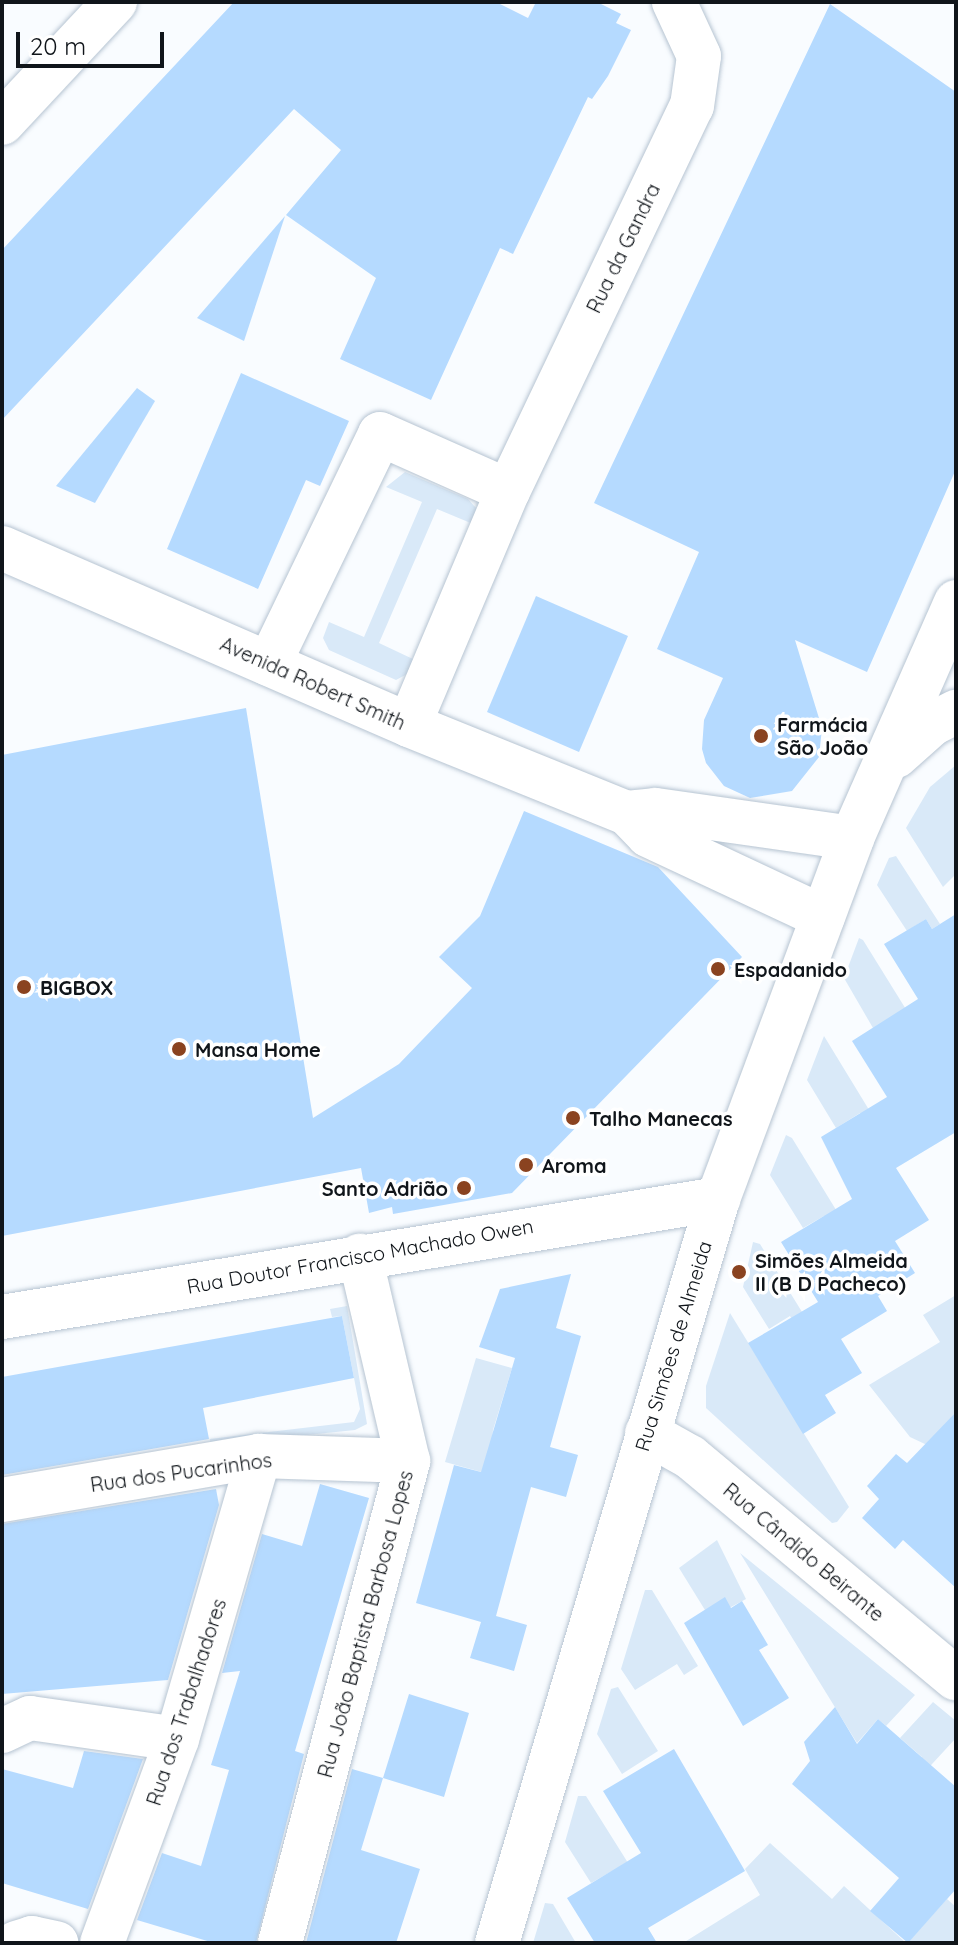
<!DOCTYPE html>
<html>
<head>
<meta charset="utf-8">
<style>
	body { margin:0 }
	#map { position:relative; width:958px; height:1945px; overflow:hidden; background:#f9fcff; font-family:Quicksand,sans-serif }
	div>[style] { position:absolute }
	.green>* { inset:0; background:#d9e9f8 }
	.building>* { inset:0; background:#b5daff }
	.roads { filter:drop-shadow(0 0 2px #b6c4d2) drop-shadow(0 0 2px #b6c4d2) }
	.minor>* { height:44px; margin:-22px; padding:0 22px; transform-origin:22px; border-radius:22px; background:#fff }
	.dots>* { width:22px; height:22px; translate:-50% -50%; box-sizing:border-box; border:4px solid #fff; border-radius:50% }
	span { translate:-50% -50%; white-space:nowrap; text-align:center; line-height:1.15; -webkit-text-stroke:7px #fff; paint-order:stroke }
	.street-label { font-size:20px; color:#10151a }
	.poi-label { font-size:20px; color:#10151a; font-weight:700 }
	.left { translate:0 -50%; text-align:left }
	.right { translate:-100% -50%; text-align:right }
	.frame { position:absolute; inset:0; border:4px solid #10151a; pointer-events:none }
	.scale { position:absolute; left:16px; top:32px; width:148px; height:36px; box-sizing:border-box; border:4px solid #10151a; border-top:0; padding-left:10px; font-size:24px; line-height:28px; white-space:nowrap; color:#10151a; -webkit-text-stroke:6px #fff; paint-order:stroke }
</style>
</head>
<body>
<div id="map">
	<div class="green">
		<div style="clip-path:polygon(405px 472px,468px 499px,477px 509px,473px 524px,437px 509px,379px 643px,415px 660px,409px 673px,396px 680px,329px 650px,323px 638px,329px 622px,364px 637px,422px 502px,386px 487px)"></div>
		<div style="clip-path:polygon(956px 765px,956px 874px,943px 887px,906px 828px,930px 787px)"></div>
		<div style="clip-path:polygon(896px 856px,940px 924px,932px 929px,926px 919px,907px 931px,877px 885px,889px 858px)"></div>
		<div style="clip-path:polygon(859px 938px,863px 940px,912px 1019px,873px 1028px,844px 978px)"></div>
		<div style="clip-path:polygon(824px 1036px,874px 1118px,867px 1122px,860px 1113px,836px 1128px,807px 1080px)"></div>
		<div style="clip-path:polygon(786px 1135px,792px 1138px,841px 1218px,824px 1216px,803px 1228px,770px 1175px)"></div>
		<div style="clip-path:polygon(753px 1242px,760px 1244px,807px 1320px,796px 1326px,790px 1316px,769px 1329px,743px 1287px)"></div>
		<div style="clip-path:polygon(956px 1295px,956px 1412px,927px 1445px,910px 1437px,869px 1385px,940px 1342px,923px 1315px)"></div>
		<div style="clip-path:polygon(347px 1306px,367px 1424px,355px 1430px,211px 1445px,210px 1439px,354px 1422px,360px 1409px,342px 1316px,332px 1317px,330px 1309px)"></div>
		<div style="clip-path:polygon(730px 1313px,849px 1507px,837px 1522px,832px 1523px,706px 1408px,706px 1386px)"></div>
		<div style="clip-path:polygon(476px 1358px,512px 1368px,493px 1430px,489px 1474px,445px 1462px)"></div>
		<div style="clip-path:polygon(717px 1540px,746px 1599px,731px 1607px,705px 1610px,679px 1568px)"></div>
		<div style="clip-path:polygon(740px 1553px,915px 1695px,886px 1726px,878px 1719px,857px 1743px)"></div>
		<div style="clip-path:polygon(645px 1590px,652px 1590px,698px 1666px,684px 1675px,677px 1664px,635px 1690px,621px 1669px)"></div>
		<div style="clip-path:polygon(618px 1687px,658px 1751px,622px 1774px,597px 1734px,611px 1689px)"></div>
		<div style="clip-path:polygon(933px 1702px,956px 1721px,956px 1738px,921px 1776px,913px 1768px,922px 1757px,900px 1738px)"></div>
		<div style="clip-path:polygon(578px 1796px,586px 1796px,640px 1882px,619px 1882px,612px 1871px,591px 1883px,565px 1842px)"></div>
		<div style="clip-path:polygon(770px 1843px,832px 1899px,844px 1886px,906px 1943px,683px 1943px,760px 1895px,745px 1869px)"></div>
		<div style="clip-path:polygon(947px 1899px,956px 1907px,956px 1943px,907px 1943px)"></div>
		<div style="clip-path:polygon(545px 1903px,553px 1904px,576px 1943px,533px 1943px)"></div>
	</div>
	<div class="building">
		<div style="clip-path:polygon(234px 2px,496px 2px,528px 18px,536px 2px,597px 2px,621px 14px,616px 23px,631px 30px,608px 76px,592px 99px,588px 97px,513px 254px,500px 248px,431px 400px,340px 359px,376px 278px,286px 215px,341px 150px,294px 109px,2px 420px,2px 250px)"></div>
		<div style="clip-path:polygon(830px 4px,956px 92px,956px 469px,867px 672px,795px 640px,822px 728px,819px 757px,792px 791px,750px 798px,724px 786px,706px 763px,702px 749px,704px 720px,723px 678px,657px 649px,699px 552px,594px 503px)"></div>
		<div style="clip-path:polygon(285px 216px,244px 341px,197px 318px)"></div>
		<div style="clip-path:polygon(241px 373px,349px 421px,320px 486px,306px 480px,258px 589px,167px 549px)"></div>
		<div style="clip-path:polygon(137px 388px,155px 401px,95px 503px,56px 486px)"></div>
		<div style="clip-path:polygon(536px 596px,628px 636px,579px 752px,487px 712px)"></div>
		<div style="clip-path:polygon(246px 708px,313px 1118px,399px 1064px,472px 988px,439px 957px,480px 916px,524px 811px,658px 867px,742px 957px,512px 1193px,393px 1214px,392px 1207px,369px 1213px,361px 1168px,2px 1236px,2px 755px)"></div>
		<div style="clip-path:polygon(956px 914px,956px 1132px,896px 1168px,929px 1220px,895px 1241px,915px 1273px,878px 1296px,887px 1311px,841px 1339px,862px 1373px,825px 1395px,836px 1413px,803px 1434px,748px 1343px,818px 1302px,781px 1242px,852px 1199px,821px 1137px,887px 1097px,852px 1041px,918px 999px,884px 944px,926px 919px,932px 929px)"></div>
		<div style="clip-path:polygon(571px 1274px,556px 1328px,581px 1336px,550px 1447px,578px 1455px,566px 1497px,531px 1487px,496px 1616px,527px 1625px,514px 1671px,470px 1658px,481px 1622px,416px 1603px,454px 1465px,481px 1472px,515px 1358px,479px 1347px,500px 1289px)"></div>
		<div style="clip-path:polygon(342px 1316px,354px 1378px,203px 1408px,209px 1439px,2px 1475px,2px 1377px)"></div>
		<div style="clip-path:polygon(956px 1412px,956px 1588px,903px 1540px,895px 1549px,862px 1518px,879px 1499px,867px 1486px,896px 1454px,907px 1463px)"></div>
		<div style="clip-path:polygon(320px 1484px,369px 1498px,295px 1751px,304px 1754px,256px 1943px,214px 1943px,137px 1920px,162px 1853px,201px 1866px,229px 1770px,211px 1765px,240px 1671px,222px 1673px,262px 1534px,302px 1546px)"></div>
		<div style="clip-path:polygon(216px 1489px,219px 1505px,168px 1680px,2px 1694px,2px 1524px)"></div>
		<div style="clip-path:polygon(725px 1597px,731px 1608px,742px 1601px,768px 1645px,759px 1650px,789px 1698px,743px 1726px,684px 1623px)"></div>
		<div style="clip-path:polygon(409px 1694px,469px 1713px,444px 1797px,383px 1778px,361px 1850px,420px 1869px,396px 1943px,306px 1943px,352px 1769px,383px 1778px)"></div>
		<div style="clip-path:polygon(835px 1707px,857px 1744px,878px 1719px,956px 1787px,956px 1889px,908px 1943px,870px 1911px,899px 1878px,792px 1784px,810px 1761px,804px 1742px)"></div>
		<div style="clip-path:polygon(674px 1749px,745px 1871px,648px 1928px,657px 1943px,595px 1943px,567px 1898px,641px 1853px,603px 1791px)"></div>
		<div style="clip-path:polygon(84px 1751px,143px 1759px,88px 1909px,2px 1883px,2px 1769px,73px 1788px)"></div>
	</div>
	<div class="roads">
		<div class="minor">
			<div style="left:2px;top:123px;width:166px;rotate:-47deg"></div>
			<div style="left:2px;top:548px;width:444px;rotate:23.5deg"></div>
			<div style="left:409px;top:725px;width:235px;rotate:22deg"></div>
			<div style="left:627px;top:813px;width:30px;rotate:46deg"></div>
			<div style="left:648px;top:835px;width:193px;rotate:25.1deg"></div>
			<div style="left:269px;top:664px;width:255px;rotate:-64.2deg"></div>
			<div style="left:380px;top:434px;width:140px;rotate:24deg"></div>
			<div style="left:409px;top:725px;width:254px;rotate:-67.1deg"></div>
			<div style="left:508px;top:491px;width:427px;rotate:-64.5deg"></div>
			<div style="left:692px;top:106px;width:50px;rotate:-82deg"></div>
			<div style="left:699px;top:56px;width:60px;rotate:-114.8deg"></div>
			<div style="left:896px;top:756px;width:48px;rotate:-41.6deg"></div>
			<div style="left:932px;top:724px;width:27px;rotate:-27deg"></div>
			<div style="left:627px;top:813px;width:28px;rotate:-6deg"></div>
			<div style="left:655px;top:810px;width:199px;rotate:8.1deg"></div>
			<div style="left:2px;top:1317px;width:726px;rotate:-9.36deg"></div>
			<div style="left:647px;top:1433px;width:49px;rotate:29.2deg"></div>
			<div style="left:690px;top:1457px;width:346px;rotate:39.8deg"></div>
			<div style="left:2px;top:1500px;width:261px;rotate:-9.7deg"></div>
			<div style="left:259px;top:1456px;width:149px;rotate:1.9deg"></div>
			<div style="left:2px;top:1731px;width:31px;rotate:-25deg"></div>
			<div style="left:30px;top:1718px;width:148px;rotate:8.1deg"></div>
			<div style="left:16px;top:1943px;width:17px;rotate:-17deg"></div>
			<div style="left:32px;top:1938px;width:25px;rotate:12deg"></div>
			<div style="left:102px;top:1943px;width:217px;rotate:-69.8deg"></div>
			<div style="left:177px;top:1739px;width:295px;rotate:-73.8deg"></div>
			<div style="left:280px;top:1943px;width:499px;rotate:-75.1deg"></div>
			<div style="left:408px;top:1461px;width:211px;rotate:-103.2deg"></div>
			<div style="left:497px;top:1943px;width:776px;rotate:-73.46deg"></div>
			<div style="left:718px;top:1199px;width:385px;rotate:-69.6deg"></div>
			<div style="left:852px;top:838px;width:258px;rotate:-66.2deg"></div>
		</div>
	</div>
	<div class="dots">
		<div style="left:761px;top:736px;background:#8a4320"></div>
		<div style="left:718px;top:969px;background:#8a4320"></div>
		<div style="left:24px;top:987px;background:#8a4320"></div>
		<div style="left:179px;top:1049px;background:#8a4320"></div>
		<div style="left:573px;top:1118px;background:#8a4320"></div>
		<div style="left:526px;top:1165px;background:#8a4320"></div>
		<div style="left:464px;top:1188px;background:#8a4320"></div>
		<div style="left:739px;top:1272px;background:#8a4320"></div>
	</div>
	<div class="street-label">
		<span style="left:623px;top:248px;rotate:-64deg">Rua da Gandra</span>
		<span style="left:313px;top:683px;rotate:24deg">Avenida Robert Smith</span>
		<span style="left:360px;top:1256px;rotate:-10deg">Rua Doutor Francisco Machado Owen</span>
		<span style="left:673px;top:1346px;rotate:-73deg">Rua Simões de Almeida</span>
		<span style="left:181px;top:1472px;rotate:-8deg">Rua dos Pucarinhos</span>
		<span style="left:804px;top:1552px;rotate:40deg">Rua Cândido Beirante</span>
		<span style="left:365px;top:1624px;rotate:-75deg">Rua João Baptista Barbosa Lopes</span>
		<span style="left:186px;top:1702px;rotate:-72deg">Rua dos Trabalhadores</span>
	</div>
	<div class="poi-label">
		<span class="left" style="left:777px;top:736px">Farmácia<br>São João</span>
		<span class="left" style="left:734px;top:969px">Espadanido</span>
		<span class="left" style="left:40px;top:987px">BIGBOX</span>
		<span class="left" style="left:195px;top:1049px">Mansa Home</span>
		<span class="left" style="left:589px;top:1118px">Talho Manecas</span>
		<span class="left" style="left:542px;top:1165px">Aroma</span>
		<span class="right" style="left:448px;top:1188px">Santo Adrião</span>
		<span class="left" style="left:755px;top:1272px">Simões Almeida<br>II (B D Pacheco)</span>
	</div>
	<div class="frame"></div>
	<div class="scale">20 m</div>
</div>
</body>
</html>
